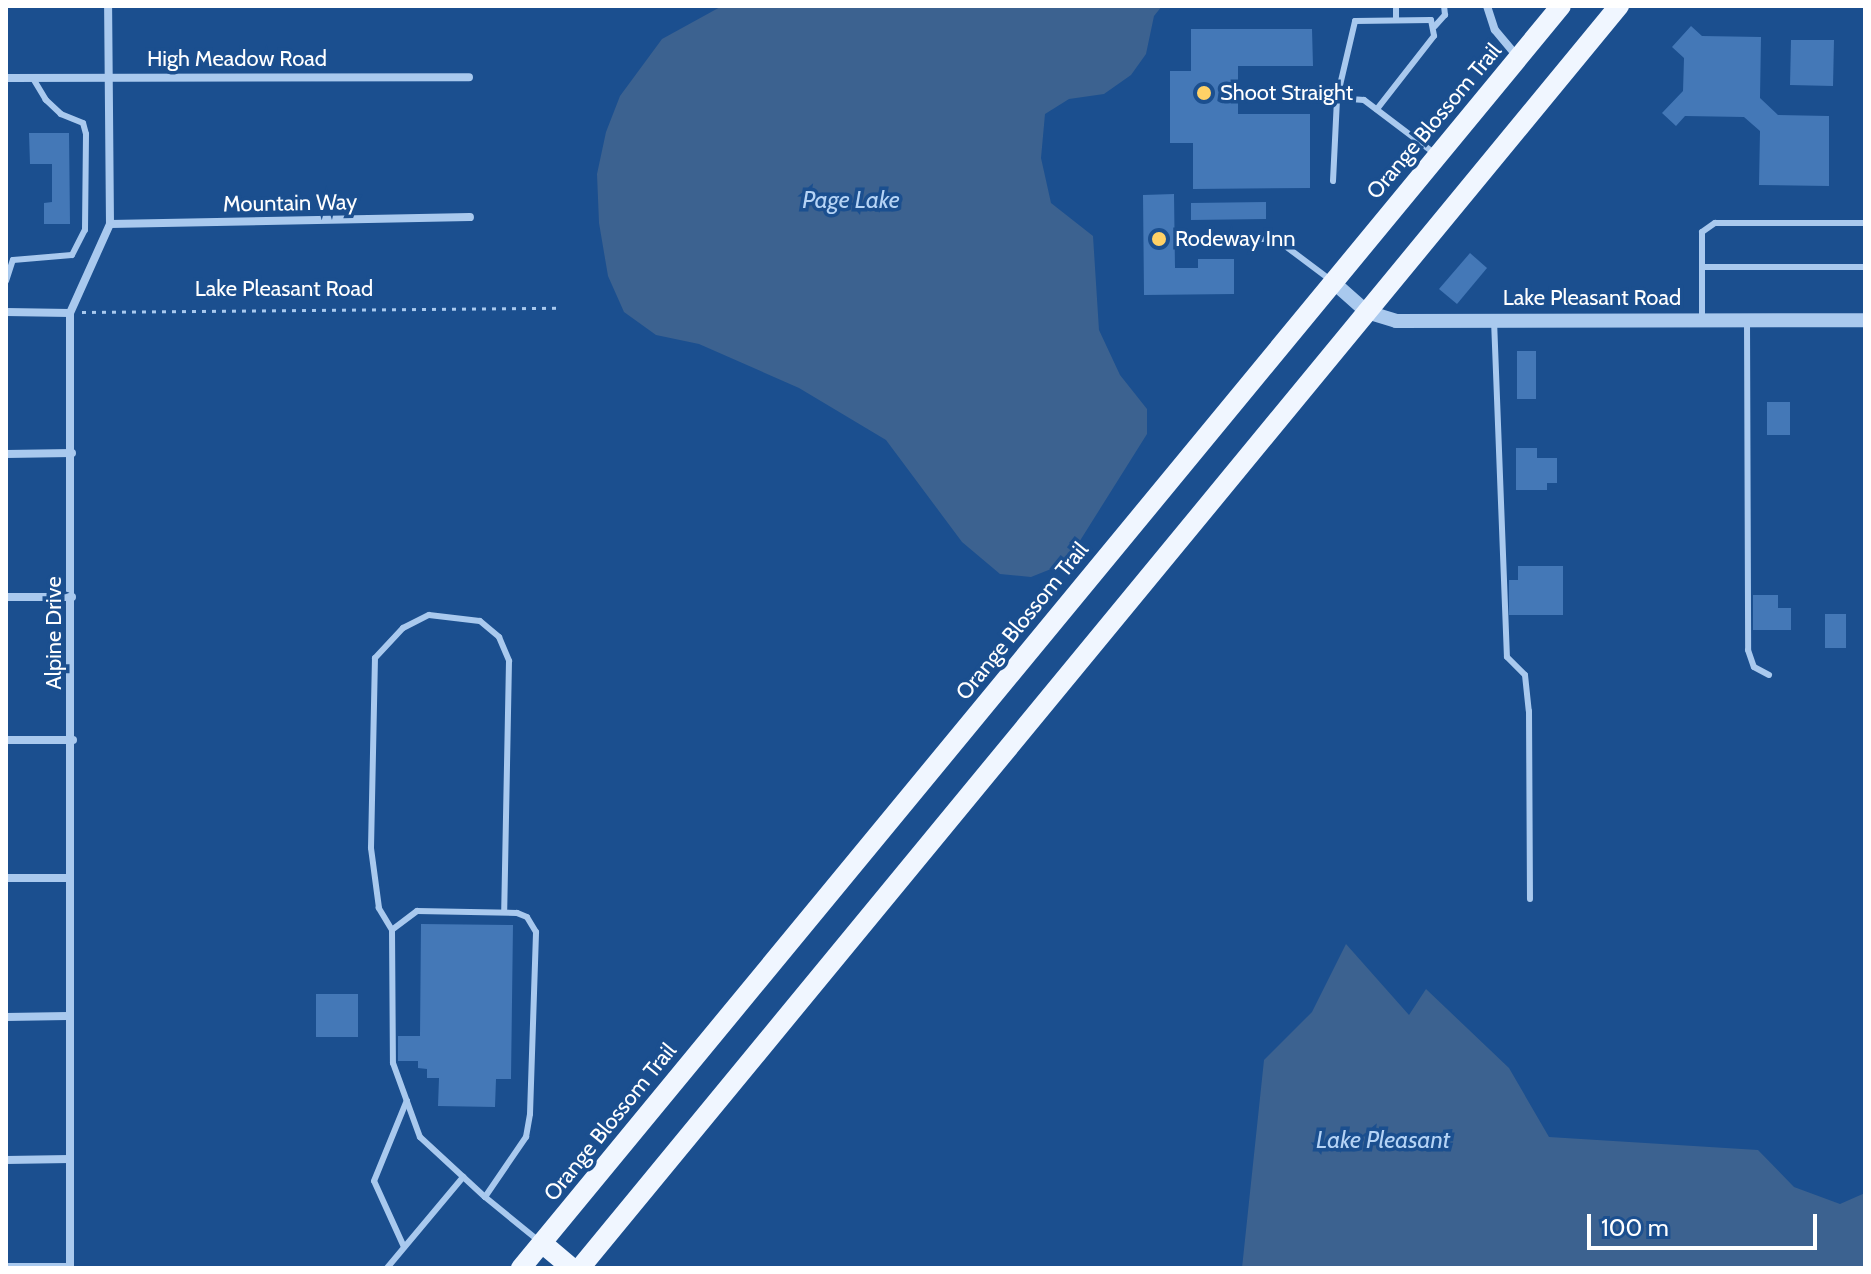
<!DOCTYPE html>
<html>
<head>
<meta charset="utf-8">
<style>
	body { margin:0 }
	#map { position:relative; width:1871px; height:1274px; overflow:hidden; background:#1b4f8f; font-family:Cabin,sans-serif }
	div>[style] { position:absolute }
	.water>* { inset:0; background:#3c6290 }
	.building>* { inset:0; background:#4478b7 }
	.path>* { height:3px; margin-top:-1.5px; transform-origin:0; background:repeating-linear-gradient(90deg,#a9c9ee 0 4px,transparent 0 10px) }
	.service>* { height:6px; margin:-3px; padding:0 3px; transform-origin:3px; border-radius:3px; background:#a9c9ee }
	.minor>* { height:8px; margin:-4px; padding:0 4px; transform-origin:4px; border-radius:4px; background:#a9c9ee }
	.tertiary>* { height:14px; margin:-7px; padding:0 7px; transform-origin:7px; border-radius:7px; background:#a9c9ee }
	.primary>* { height:20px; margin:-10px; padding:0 10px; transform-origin:10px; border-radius:10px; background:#f0f6ff }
	.dots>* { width:22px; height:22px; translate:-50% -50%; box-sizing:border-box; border:4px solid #1b4f8f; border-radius:50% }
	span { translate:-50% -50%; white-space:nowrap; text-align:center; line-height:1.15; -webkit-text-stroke:7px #1b4f8f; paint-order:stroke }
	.street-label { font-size:22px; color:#fff }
	.poi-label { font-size:22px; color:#fff }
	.left { translate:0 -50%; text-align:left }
	.water-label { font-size:24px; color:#b5d3f5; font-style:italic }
	.frame { position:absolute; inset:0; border:8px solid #fff; pointer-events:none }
	.scale { position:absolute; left:1587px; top:1214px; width:230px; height:36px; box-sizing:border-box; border:4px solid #fff; border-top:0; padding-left:10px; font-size:24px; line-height:28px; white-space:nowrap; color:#fff; -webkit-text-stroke:6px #1b4f8f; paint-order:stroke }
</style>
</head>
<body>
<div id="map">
	<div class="water">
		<div style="clip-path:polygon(722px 6px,1162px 6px,1154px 16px,1146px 54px,1131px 75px,1104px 94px,1069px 99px,1045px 114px,1041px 158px,1051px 203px,1093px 236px,1099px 330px,1120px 375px,1147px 409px,1147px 434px,1066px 563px,1031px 577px,1000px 574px,962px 542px,886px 440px,799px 388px,699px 344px,656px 335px,624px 312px,608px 276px,599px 223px,597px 174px,606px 132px,620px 96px,662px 39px)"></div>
		<div style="clip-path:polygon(1346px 944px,1409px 1015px,1426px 989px,1509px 1068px,1549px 1137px,1758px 1150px,1794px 1187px,1840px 1204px,1865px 1193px,1865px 1268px,1242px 1268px,1264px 1060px,1312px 1012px)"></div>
	</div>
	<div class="building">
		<div style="clip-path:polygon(1691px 26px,1702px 36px,1761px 37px,1760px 98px,1778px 115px,1829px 116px,1829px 186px,1759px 185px,1760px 131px,1744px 117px,1685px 116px,1676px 126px,1662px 113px,1683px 91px,1684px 58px,1672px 47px)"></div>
		<div style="clip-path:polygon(1191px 29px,1312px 29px,1313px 66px,1238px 66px,1238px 114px,1310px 114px,1310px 188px,1193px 189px,1193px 143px,1170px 143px,1170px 71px,1191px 71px)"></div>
		<div style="clip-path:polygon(1791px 40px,1834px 40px,1833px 86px,1790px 85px)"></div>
		<div style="clip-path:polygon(29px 133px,69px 133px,70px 224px,44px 224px,44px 203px,52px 202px,52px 164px,30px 164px)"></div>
		<div style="clip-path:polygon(1174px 194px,1175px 268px,1198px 268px,1198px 259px,1234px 259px,1234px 294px,1144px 295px,1143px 195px)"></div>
		<div style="clip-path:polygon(1266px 202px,1266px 219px,1191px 220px,1191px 203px)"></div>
		<div style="clip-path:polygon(1470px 253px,1487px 268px,1457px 304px,1439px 289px)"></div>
		<div style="clip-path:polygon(1517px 351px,1536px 351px,1536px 399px,1517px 399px)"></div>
		<div style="clip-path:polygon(1767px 402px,1790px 402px,1790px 435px,1767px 435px)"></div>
		<div style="clip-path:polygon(1516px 448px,1537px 448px,1537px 458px,1557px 458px,1557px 483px,1547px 483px,1547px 490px,1516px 490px)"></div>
		<div style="clip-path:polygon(1518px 566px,1563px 566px,1563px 615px,1509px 615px,1509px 580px,1518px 580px)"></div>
		<div style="clip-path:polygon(1753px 595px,1778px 595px,1778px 608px,1791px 608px,1791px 630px,1753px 630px)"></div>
		<div style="clip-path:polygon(1825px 614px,1846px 614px,1846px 648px,1825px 648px)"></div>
		<div style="clip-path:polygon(421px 924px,513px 925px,511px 1079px,496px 1079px,495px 1107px,438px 1106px,439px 1078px,427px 1078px,427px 1069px,418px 1068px,418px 1061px,398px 1061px,398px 1036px,420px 1036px)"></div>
		<div style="clip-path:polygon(316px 994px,358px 994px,358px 1037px,316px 1037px)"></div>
	</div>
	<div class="path">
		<div style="left:82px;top:312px;width:480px;rotate:-0.5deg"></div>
	</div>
	<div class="service">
		<div style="left:1396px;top:6px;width:13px;rotate:90deg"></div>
		<div style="left:1435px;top:26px;width:15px;rotate:-48deg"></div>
		<div style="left:1445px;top:15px;width:9px;rotate:-96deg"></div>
		<div style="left:1337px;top:98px;width:79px;rotate:-76.8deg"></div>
		<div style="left:1355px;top:21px;width:76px;rotate:-0.8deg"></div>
		<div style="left:1431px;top:20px;width:16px;rotate:79deg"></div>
		<div style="left:1434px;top:36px;width:93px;rotate:128deg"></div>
		<div style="left:1333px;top:181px;width:83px;rotate:-87.2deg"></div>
		<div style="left:1337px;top:98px;width:27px;rotate:4deg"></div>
		<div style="left:1364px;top:100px;width:88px;rotate:37.1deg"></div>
		<div style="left:1187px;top:239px;width:89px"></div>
		<div style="left:1276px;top:239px;width:66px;rotate:37deg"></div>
		<div style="left:1702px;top:267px;width:163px"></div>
		<div style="left:6px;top:281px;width:22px;rotate:-72deg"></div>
		<div style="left:13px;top:260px;width:59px;rotate:-4.8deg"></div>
		<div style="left:72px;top:255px;width:28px;rotate:-63deg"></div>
		<div style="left:85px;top:230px;width:96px;rotate:-89.4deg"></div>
		<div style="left:86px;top:134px;width:11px;rotate:-105deg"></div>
		<div style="left:83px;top:123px;width:24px;rotate:-158deg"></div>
		<div style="left:61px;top:114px;width:21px;rotate:-137deg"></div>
		<div style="left:46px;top:100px;width:26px;rotate:-121deg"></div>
		<div style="left:1494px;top:320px;width:337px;rotate:87.8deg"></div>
		<div style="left:1507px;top:657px;width:25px;rotate:45deg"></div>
		<div style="left:1525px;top:675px;width:36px;rotate:84deg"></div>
		<div style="left:1529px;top:711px;width:188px;rotate:89.7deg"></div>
		<div style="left:1702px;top:320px;width:88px;rotate:-90deg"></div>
		<div style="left:1702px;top:232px;width:16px;rotate:-35deg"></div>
		<div style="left:1715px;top:223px;width:150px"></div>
		<div style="left:1747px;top:320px;width:330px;rotate:89.8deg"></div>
		<div style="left:1748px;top:650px;width:18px;rotate:71deg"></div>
		<div style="left:1754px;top:667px;width:17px;rotate:28deg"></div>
		<div style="left:392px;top:930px;width:26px;rotate:-121deg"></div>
		<div style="left:379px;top:908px;width:61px;rotate:-97.6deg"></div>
		<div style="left:371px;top:848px;width:190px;rotate:-88.8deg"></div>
		<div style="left:375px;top:658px;width:41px;rotate:-47deg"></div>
		<div style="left:403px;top:628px;width:29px;rotate:-27deg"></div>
		<div style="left:429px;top:615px;width:51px;rotate:6.7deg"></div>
		<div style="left:480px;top:621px;width:25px;rotate:40deg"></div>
		<div style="left:499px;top:637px;width:26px;rotate:67deg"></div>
		<div style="left:509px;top:661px;width:251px;rotate:91.1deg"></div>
		<div style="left:485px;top:1197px;width:73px;rotate:-55.7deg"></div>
		<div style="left:526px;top:1137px;width:23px;rotate:-80deg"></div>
		<div style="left:530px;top:1114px;width:182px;rotate:-88.1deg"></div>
		<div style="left:536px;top:932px;width:17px;rotate:-121deg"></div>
		<div style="left:527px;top:917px;width:11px;rotate:-158deg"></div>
		<div style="left:517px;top:913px;width:100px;rotate:-178.9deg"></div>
		<div style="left:417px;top:911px;width:31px;rotate:143deg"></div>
		<div style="left:392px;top:930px;width:133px;rotate:89.6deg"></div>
		<div style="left:393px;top:1063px;width:79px;rotate:70deg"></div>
		<div style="left:420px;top:1137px;width:88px;rotate:42.7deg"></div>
		<div style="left:485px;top:1197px;width:70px;rotate:39.2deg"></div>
		<div style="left:404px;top:1247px;width:72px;rotate:-114.4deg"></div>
		<div style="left:374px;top:1181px;width:87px;rotate:-67.8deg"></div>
		<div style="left:387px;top:1268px;width:119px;rotate:-50.1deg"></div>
	</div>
	<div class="minor">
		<div style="left:1487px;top:6px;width:25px;rotate:72deg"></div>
		<div style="left:1495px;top:30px;width:35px;rotate:50deg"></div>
		<div style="left:6px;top:78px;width:463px;rotate:-0.1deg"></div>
		<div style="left:110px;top:224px;width:360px;rotate:-1.1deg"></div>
		<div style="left:6px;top:312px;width:64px;rotate:0.9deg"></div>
		<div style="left:6px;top:454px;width:66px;rotate:-0.9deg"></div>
		<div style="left:6px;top:597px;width:66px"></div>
		<div style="left:6px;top:740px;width:67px"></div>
		<div style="left:6px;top:878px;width:62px"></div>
		<div style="left:6px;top:1017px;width:62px;rotate:-0.9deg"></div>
		<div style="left:6px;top:1160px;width:64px;rotate:-0.9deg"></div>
		<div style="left:6px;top:1267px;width:64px"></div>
		<div style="left:70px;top:1268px;width:955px;rotate:-90deg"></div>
		<div style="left:70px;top:313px;width:98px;rotate:-65.8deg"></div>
		<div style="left:110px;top:224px;width:218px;rotate:-90.5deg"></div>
	</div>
	<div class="tertiary">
		<div style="left:1332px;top:281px;width:47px;rotate:41.5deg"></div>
		<div style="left:1367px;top:312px;width:30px;rotate:17deg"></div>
		<div style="left:1396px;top:321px;width:469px;rotate:-0.1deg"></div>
	</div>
	<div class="primary">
		<div style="left:542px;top:1243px;width:39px;rotate:40deg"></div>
		<div style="left:521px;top:1268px;width:1635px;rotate:-50.51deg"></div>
		<div style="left:580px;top:1268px;width:1635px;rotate:-50.54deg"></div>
	</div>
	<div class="dots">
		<div style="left:1204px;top:93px;background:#ffd166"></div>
		<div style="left:1159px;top:239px;background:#ffd166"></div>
	</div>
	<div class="street-label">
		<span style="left:237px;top:59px">High Meadow Road</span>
		<span style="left:1434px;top:121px;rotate:-50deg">Orange Blossom Trail</span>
		<span style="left:290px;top:203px;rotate:-1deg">Mountain Way</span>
		<span style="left:284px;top:289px">Lake Pleasant Road</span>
		<span style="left:1592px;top:298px">Lake Pleasant Road</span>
		<span style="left:1022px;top:621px;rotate:-51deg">Orange Blossom Trail</span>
		<span style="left:54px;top:633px;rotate:-90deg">Alpine Drive</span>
		<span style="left:610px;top:1122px;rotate:-51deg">Orange Blossom Trail</span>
	</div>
	<div class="poi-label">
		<span class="left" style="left:1220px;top:93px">Shoot Straight</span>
		<span class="left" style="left:1175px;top:239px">Rodeway Inn</span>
	</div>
	<div class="water-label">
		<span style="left:851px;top:200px">Page Lake</span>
		<span style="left:1383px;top:1140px">Lake Pleasant</span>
	</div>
	<div class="frame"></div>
	<div class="scale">100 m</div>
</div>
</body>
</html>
